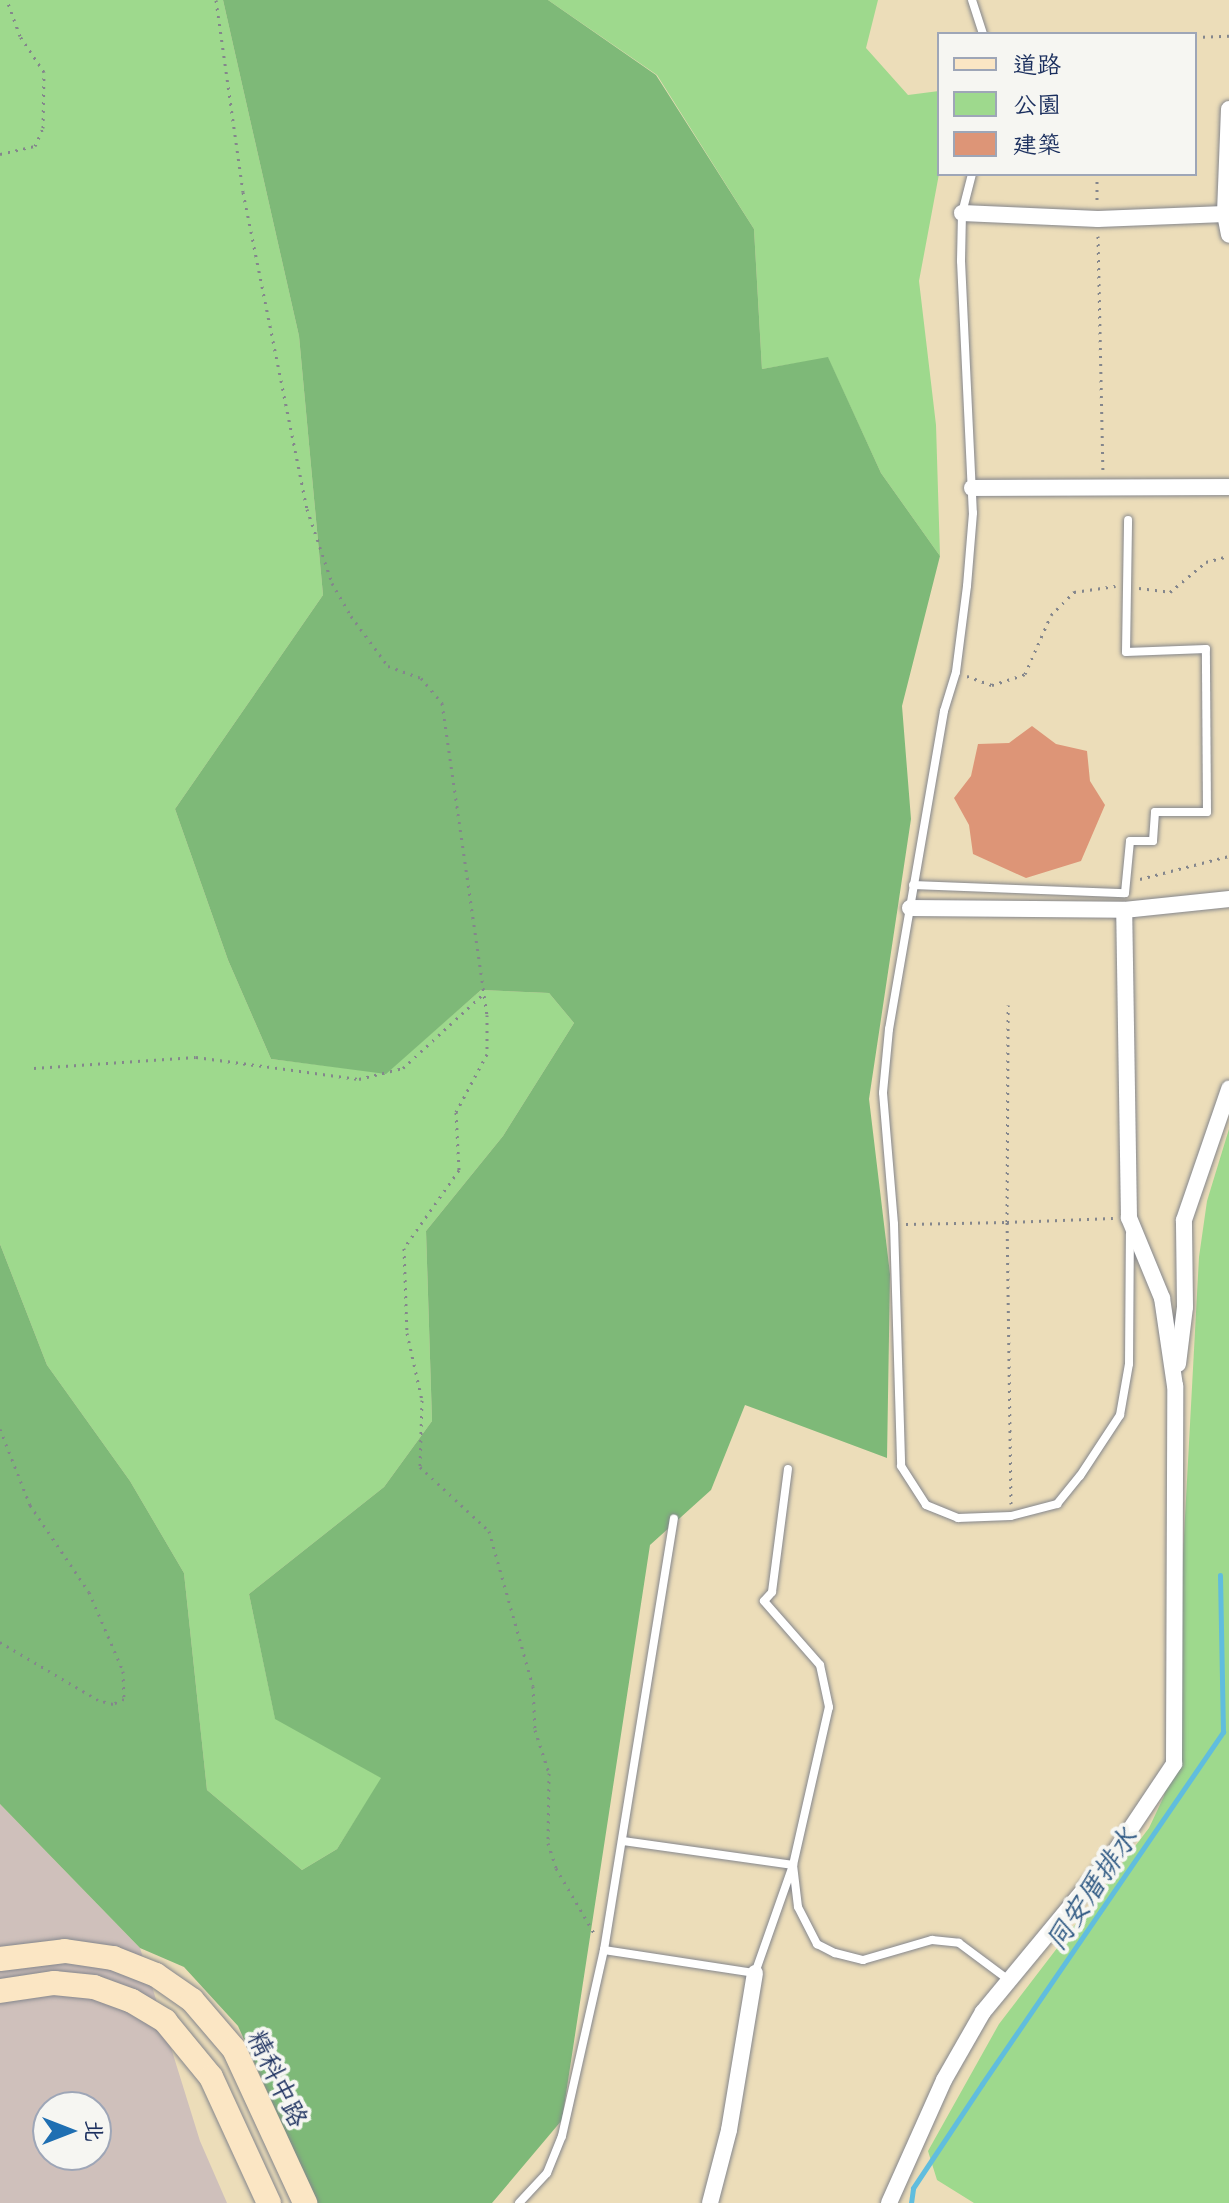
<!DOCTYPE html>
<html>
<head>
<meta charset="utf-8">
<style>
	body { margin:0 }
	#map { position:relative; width:1229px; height:2203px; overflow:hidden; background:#ecddb9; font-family:Itim,"LXGW WenKai TC",sans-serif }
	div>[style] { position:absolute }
	.industrial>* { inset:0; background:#cfc0bb }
	.green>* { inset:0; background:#9ed98d }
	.forest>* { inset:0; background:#7eb978 }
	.stream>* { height:5px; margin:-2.5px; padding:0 2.5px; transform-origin:2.5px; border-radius:2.5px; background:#60bdde }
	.building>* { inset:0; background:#dd9577 }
	.path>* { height:3px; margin-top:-1.5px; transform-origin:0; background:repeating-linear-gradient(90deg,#84868c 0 2px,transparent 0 8px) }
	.roads { filter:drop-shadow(0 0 2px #84868c) drop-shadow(0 0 2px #84868c) }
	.lane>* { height:8px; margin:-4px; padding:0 4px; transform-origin:4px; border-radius:4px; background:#fff }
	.street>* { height:16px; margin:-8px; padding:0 8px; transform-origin:8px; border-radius:8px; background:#fff }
	.secondary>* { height:24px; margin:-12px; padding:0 12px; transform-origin:12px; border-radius:12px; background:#fbe6c4 }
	span { translate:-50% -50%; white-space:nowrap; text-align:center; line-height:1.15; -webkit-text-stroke:8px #f6f6f2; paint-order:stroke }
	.street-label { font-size:26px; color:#1b2f5e }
	.water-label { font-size:28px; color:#305a84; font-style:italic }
	.legend { position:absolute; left:937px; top:32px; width:260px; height:144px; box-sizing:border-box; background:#f6f6f2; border:2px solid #9ea6b7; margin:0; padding:10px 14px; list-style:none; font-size:24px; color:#1b2f5e }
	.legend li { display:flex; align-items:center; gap:16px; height:40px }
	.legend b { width:40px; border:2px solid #9ea6b7 }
	.north { position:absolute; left:32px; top:2091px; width:80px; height:80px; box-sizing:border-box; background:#f6f6f2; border:2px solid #9ea6b7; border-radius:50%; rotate:90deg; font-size:22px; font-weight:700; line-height:32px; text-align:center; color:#1b2f5e }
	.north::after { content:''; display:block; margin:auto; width:28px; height:36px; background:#1f6fb2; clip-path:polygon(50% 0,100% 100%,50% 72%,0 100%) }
</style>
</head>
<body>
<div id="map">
	<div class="industrial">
		<div style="clip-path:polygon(evenodd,0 1804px,140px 1948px,200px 2141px,227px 2203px,0 2203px,0 1804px,48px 2107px,96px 2107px,96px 2155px,48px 2155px,48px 2107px)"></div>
	</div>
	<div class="green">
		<div style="clip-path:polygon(0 0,223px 0,299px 336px,323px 595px,175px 809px,228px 960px,271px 1059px,386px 1073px,481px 990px,549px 993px,574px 1023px,503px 1136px,426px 1231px,432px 1421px,384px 1487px,249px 1594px,275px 1718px,382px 1778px,337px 1849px,302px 1870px,207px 1790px,184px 1573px,130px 1481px,47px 1365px,0 1244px)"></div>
		<div style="clip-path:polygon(548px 0,878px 0,866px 48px,908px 95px,939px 91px,939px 174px,919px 281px,936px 425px,940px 556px,881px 473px,828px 358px,762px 369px,754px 229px,657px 75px)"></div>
		<div style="clip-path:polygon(1229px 1129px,1229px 2203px,974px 2203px,937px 2180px,928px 2151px,999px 2024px,1149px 1828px,1164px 1796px,1172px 1759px,1199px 1257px,1207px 1201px)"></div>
	</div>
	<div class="forest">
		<div style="clip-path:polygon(223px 0,548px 0,656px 75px,754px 229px,762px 369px,828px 357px,881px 473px,940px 556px,902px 706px,911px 819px,869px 1099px,890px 1274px,887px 1458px,745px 1405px,711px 1490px,650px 1545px,562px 2120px,492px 2203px,317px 2203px,238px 2026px,184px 1967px,140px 1948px,0 1804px,0 1244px,47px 1365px,130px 1481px,184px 1573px,207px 1790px,302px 1870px,337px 1849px,381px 1778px,275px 1719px,249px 1594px,384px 1487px,432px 1421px,426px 1231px,503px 1136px,574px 1023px,549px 993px,481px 990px,386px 1074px,271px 1059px,228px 960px,175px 809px,323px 595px,299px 336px)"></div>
	</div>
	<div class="stream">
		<div style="left:911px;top:2203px;width:15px;rotate:-82deg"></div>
		<div style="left:913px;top:2188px;width:125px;rotate:-56.4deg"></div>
		<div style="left:982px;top:2084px;width:427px;rotate:-55.6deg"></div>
		<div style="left:1223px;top:1732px;width:157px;rotate:-91.1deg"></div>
	</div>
	<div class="building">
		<div style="clip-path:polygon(1032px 726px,1056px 744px,1087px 751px,1090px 781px,1105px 805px,1081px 861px,1026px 878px,973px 854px,969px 825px,954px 798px,971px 776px,978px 744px,1009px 743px)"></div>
	</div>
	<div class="path">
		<div style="left:216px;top:0;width:194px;rotate:82deg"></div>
		<div style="left:243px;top:192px;width:323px;rotate:78.6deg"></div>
		<div style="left:307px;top:509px;width:78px;rotate:71.3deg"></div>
		<div style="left:332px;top:583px;width:38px;rotate:60deg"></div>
		<div style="left:351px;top:616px;width:62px;rotate:53.5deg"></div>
		<div style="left:388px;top:666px;width:35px;rotate:20deg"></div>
		<div style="left:421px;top:678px;width:33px;rotate:50deg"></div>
		<div style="left:442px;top:703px;width:315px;rotate:81.8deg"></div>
		<div style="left:487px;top:1015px;width:39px;rotate:90deg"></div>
		<div style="left:487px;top:1054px;width:66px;rotate:118.1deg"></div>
		<div style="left:456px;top:1112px;width:58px;rotate:87deg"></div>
		<div style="left:459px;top:1170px;width:95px;rotate:125.2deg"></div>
		<div style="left:404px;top:1248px;width:85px;rotate:88deg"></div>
		<div style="left:407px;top:1333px;width:69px;rotate:77.4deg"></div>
		<div style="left:422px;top:1400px;width:67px;rotate:91.7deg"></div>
		<div style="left:420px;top:1467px;width:94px;rotate:42.8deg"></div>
		<div style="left:489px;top:1531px;width:161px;rotate:74.2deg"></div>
		<div style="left:533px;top:1686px;width:44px;rotate:87.4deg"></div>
		<div style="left:535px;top:1730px;width:45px;rotate:72deg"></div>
		<div style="left:549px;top:1773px;width:70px;rotate:90.8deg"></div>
		<div style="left:548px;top:1843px;width:26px;rotate:72deg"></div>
		<div style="left:556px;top:1868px;width:75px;rotate:59.7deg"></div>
		<div style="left:1195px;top:37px;width:34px;rotate:-2deg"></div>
		<div style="left:0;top:154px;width:36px;rotate:-13deg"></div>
		<div style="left:35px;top:146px;width:20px;rotate:-66deg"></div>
		<div style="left:43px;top:128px;width:56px;rotate:-89deg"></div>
		<div style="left:44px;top:72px;width:43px;rotate:-123.7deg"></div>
		<div style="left:20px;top:36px;width:38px;rotate:-110deg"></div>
		<div style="left:1097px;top:174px;width:27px;rotate:90deg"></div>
		<div style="left:1098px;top:236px;width:237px;rotate:88.8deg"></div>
		<div style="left:1139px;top:588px;width:31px;rotate:7deg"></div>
		<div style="left:1170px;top:592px;width:47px;rotate:-39.8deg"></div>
		<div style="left:1206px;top:562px;width:24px;rotate:-15deg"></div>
		<div style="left:967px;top:676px;width:27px;rotate:20deg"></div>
		<div style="left:992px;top:685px;width:35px;rotate:-18deg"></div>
		<div style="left:1025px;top:674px;width:64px;rotate:-66.2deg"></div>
		<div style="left:1051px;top:615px;width:33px;rotate:-45deg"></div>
		<div style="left:1074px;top:592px;width:42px;rotate:-8.1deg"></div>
		<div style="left:1140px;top:879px;width:92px;rotate:-14.5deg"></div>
		<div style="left:34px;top:1068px;width:162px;rotate:-3.9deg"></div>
		<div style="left:196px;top:1057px;width:164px;rotate:7.7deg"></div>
		<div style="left:359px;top:1079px;width:45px;rotate:-14deg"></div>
		<div style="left:403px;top:1068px;width:108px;rotate:-42.7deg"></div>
		<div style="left:906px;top:1224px;width:101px;rotate:-1.1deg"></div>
		<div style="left:1007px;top:1222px;width:217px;rotate:-89.7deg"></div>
		<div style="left:0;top:1429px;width:82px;rotate:68.5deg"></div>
		<div style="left:30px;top:1505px;width:105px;rotate:55.9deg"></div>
		<div style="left:89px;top:1592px;width:86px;rotate:66.7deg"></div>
		<div style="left:123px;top:1671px;width:28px;rotate:88deg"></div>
		<div style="left:124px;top:1699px;width:12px;rotate:156deg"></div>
		<div style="left:113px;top:1704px;width:16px;rotate:-165deg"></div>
		<div style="left:98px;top:1700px;width:114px;rotate:-149.4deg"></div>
		<div style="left:1011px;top:1504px;width:282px;rotate:-90.8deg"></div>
		<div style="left:1007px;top:1222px;width:106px;rotate:-2.2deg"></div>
	</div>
	<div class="roads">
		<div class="lane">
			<div style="left:972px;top:0;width:36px;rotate:72deg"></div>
			<div style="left:972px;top:174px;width:40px;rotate:104.4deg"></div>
			<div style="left:962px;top:213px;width:48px;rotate:91.2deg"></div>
			<div style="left:961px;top:261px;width:252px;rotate:87.3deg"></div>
			<div style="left:973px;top:513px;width:73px;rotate:94.7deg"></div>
			<div style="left:967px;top:586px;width:87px;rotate:97.3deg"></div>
			<div style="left:956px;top:672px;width:41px;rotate:107.1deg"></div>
			<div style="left:944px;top:711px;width:323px;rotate:99.8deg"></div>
			<div style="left:889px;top:1029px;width:64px;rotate:95.4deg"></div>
			<div style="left:883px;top:1093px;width:131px;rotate:85.2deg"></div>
			<div style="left:894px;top:1224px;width:242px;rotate:88.3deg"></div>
			<div style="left:901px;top:1466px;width:46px;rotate:57.3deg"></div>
			<div style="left:926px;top:1505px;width:35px;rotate:22deg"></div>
			<div style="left:958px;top:1518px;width:53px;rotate:-2.2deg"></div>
			<div style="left:1011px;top:1516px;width:48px;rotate:-14.6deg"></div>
			<div style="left:1057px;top:1504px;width:36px;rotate:-51deg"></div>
			<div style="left:1080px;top:1476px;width:73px;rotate:-56.7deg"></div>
			<div style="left:1120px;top:1415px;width:52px;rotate:-80deg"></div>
			<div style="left:1129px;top:1364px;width:130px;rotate:-89.6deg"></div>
			<div style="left:913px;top:885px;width:212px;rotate:2.2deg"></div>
			<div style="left:1125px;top:893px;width:52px;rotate:-84.5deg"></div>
			<div style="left:1130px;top:841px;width:23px"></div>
			<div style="left:1153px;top:841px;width:29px;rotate:-86deg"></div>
			<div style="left:1155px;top:812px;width:52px"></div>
			<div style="left:1207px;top:812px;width:163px;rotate:-90.4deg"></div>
			<div style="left:1206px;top:649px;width:80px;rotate:177.9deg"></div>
			<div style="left:1126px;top:652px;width:132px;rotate:-89.1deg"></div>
			<div style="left:623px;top:1841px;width:172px;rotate:8deg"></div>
			<div style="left:793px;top:1865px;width:42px;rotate:83.2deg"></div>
			<div style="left:798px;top:1907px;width:42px;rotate:62.8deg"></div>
			<div style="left:817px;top:1944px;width:20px;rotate:27deg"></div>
			<div style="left:835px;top:1953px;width:29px;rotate:14deg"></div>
			<div style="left:863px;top:1960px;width:72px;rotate:-16.2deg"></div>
			<div style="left:932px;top:1940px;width:27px;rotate:6deg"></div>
			<div style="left:959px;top:1943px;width:64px;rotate:36.7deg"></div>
			<div style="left:604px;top:1950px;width:153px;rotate:8.7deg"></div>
			<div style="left:755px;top:1973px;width:114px;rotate:-70.6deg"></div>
			<div style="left:793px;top:1865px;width:162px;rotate:-77.2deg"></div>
			<div style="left:829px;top:1707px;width:43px;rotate:-102.1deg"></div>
			<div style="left:820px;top:1665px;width:85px;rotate:-131.2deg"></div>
			<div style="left:764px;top:1601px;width:12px;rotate:-48deg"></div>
			<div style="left:772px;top:1592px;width:124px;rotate:-82.6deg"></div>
			<div style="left:519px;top:2203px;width:41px;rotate:-47deg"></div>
			<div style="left:547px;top:2173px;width:40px;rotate:-68deg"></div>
			<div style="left:562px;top:2136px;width:191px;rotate:-77.3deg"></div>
			<div style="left:604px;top:1950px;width:437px;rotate:-80.8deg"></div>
		</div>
		<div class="street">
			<div style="left:1229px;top:109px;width:105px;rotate:92.2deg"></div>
			<div style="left:1225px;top:214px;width:21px;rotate:79deg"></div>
			<div style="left:962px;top:213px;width:136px;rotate:2.5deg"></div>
			<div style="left:1098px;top:219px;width:127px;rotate:-2.3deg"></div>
			<div style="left:972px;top:488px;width:257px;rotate:-0.2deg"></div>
			<div style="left:910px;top:908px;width:214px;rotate:0.5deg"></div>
			<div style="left:1124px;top:910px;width:106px;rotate:-6deg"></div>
			<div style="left:1178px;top:1364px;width:57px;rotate:-83deg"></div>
			<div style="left:1185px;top:1307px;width:87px;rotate:-90.7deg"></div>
			<div style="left:1184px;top:1220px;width:139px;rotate:-71deg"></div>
			<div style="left:710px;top:2203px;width:75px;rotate:-75.4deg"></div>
			<div style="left:729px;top:2130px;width:159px;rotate:-80.6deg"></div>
			<div style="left:889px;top:2203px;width:135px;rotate:-65.9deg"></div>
			<div style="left:944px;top:2080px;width:78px;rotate:-60.2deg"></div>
			<div style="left:983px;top:2012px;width:204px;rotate:-50.4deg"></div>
			<div style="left:1113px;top:1855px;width:110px;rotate:-56.2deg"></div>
			<div style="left:1174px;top:1764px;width:378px;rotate:-89.8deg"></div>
			<div style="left:1175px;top:1386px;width:89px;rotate:-98.4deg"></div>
			<div style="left:1162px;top:1298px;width:87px;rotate:-112.4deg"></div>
			<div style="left:1129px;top:1218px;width:308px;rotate:-90.9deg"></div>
		</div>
		<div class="secondary">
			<div style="left:0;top:1959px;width:65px;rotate:-7deg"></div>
			<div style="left:65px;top:1951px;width:49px;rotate:8.3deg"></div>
			<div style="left:113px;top:1958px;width:46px;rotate:21.6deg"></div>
			<div style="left:156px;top:1975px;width:44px;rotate:34.8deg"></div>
			<div style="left:192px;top:2000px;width:65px;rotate:49.4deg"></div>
			<div style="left:234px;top:2049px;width:170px;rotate:65.2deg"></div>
			<div style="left:0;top:1991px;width:55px;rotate:-8.4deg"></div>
			<div style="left:54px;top:1983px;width:40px;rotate:5.7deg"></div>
			<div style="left:94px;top:1987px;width:40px;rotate:20.2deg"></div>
			<div style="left:132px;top:2001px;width:39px;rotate:31deg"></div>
			<div style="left:165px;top:2021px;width:72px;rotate:50.6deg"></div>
			<div style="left:211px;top:2077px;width:139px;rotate:65.3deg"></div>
		</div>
	</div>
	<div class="street-label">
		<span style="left:277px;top:2079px;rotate:64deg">精科中路</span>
	</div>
	<div class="water-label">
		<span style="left:1091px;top:1889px;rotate:-56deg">同安厝排水</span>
	</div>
	<ul class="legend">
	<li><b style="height:10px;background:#fbe6c4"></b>道路</li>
	<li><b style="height:22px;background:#9ed98d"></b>公園</li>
	<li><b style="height:22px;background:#dd9577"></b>建築</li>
	</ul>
	<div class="north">北</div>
</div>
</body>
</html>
